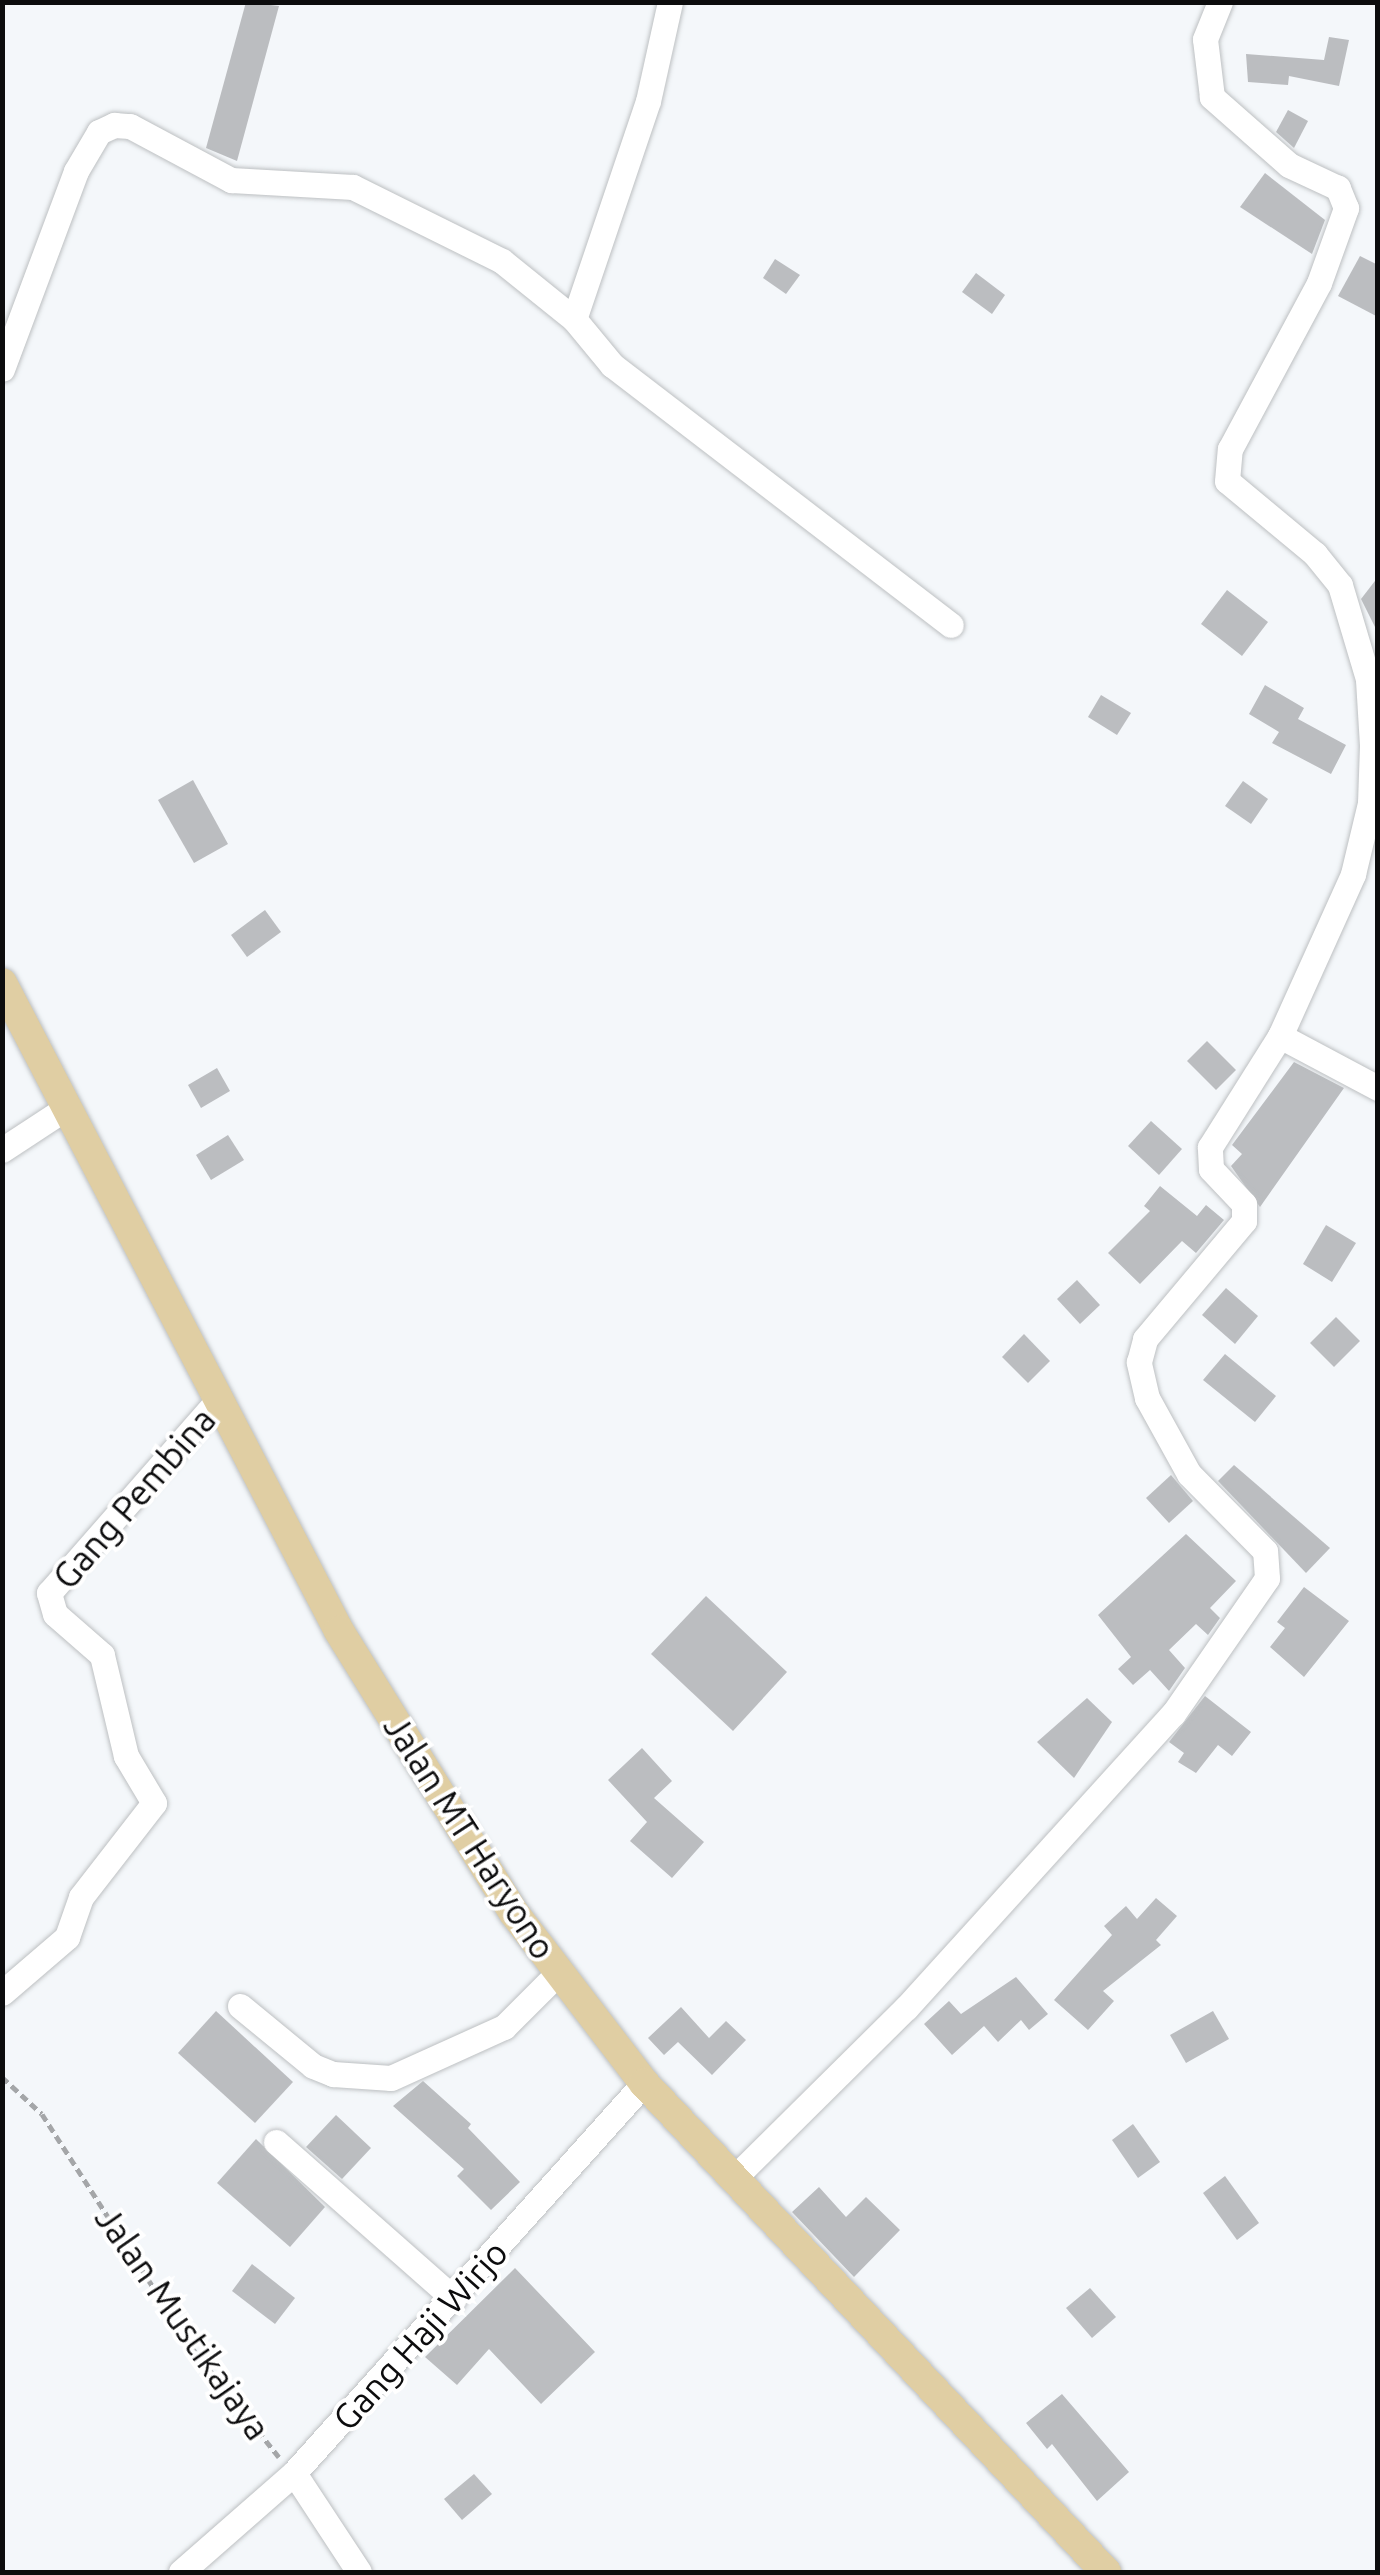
<!DOCTYPE html>
<html>
<head>
<meta charset="utf-8">
<style>
	body { margin:0 }
	#map { position:relative; width:1380px; height:2575px; overflow:hidden; background:#f4f7fa; font-family:Ubuntu,sans-serif }
	div>[style] { position:absolute }
	.building>* { inset:0; background:#bbbdc0 }
	.path>* { height:5px; margin-top:-2.5px; transform-origin:0; background:repeating-linear-gradient(90deg,#a4a6a8 0 8px,transparent 0 13px) }
	.roads { filter:drop-shadow(0 0 2px #bdc0c2) drop-shadow(0 0 2px #bdc0c2) }
	.minor>* { height:25px; margin:-12.5px; padding:0 12.5px; transform-origin:12.5px; border-radius:12.5px; background:#fff }
	.major>* { height:30px; margin:-15px; padding:0 15px; transform-origin:15px; border-radius:15px; background:#e0cea3 }
	span { translate:-50% -50%; white-space:nowrap; text-align:center; line-height:1.15; -webkit-text-stroke:8px #fff; paint-order:stroke }
	.street-label { font-size:35px; color:#0c0c0d }
	.frame { position:absolute; inset:0; border:5px solid #0c0c0d; pointer-events:none }
</style>
</head>
<body>
<div id="map">
	<div class="building">
		<div style="clip-path:polygon(246px 2px,279px 6px,237px 161px,206px 148px)"></div>
		<div style="clip-path:polygon(1329px 37px,1349px 40px,1339px 86px,1289px 76px,1288px 85px,1248px 82px,1246px 54px,1324px 60px)"></div>
		<div style="clip-path:polygon(1288px 110px,1308px 121px,1294px 148px,1276px 132px)"></div>
		<div style="clip-path:polygon(1265px 173px,1325px 220px,1312px 254px,1240px 207px)"></div>
		<div style="clip-path:polygon(1360px 256px,1378px 265px,1378px 317px,1338px 296px)"></div>
		<div style="clip-path:polygon(775px 259px,800px 275px,786px 294px,763px 278px)"></div>
		<div style="clip-path:polygon(976px 273px,1005px 295px,992px 314px,962px 292px)"></div>
		<div style="clip-path:polygon(1378px 577px,1378px 633px,1361px 599px)"></div>
		<div style="clip-path:polygon(1227px 590px,1268px 622px,1242px 656px,1201px 624px)"></div>
		<div style="clip-path:polygon(1265px 685px,1304px 708px,1298px 719px,1346px 745px,1331px 774px,1272px 743px,1279px 732px,1249px 714px)"></div>
		<div style="clip-path:polygon(1101px 695px,1131px 713px,1117px 735px,1088px 717px)"></div>
		<div style="clip-path:polygon(193px 780px,228px 844px,194px 863px,158px 800px)"></div>
		<div style="clip-path:polygon(1243px 781px,1268px 799px,1251px 824px,1225px 806px)"></div>
		<div style="clip-path:polygon(265px 910px,281px 932px,247px 957px,231px 935px)"></div>
		<div style="clip-path:polygon(1207px 1041px,1236px 1070px,1216px 1090px,1187px 1061px)"></div>
		<div style="clip-path:polygon(1294px 1062px,1344px 1088px,1260px 1207px,1231px 1166px,1242px 1154px,1232px 1145px)"></div>
		<div style="clip-path:polygon(217px 1068px,230px 1091px,201px 1108px,188px 1085px)"></div>
		<div style="clip-path:polygon(1151px 1121px,1182px 1149px,1159px 1175px,1128px 1146px)"></div>
		<div style="clip-path:polygon(228px 1135px,244px 1160px,211px 1180px,196px 1155px)"></div>
		<div style="clip-path:polygon(1160px 1186px,1197px 1216px,1206px 1205px,1224px 1220px,1196px 1253px,1182px 1241px,1140px 1284px,1108px 1253px,1150px 1211px,1144px 1206px)"></div>
		<div style="clip-path:polygon(1326px 1225px,1356px 1243px,1332px 1282px,1303px 1264px)"></div>
		<div style="clip-path:polygon(1077px 1280px,1100px 1305px,1080px 1324px,1057px 1299px)"></div>
		<div style="clip-path:polygon(1226px 1288px,1258px 1316px,1235px 1344px,1202px 1315px)"></div>
		<div style="clip-path:polygon(1336px 1317px,1360px 1341px,1334px 1367px,1310px 1343px)"></div>
		<div style="clip-path:polygon(1024px 1334px,1050px 1361px,1028px 1383px,1002px 1357px)"></div>
		<div style="clip-path:polygon(1225px 1354px,1276px 1396px,1255px 1422px,1203px 1380px)"></div>
		<div style="clip-path:polygon(1234px 1465px,1330px 1548px,1306px 1573px,1218px 1481px)"></div>
		<div style="clip-path:polygon(1171px 1475px,1193px 1501px,1169px 1523px,1146px 1498px)"></div>
		<div style="clip-path:polygon(1186px 1534px,1236px 1581px,1210px 1608px,1220px 1618px,1208px 1635px,1196px 1624px,1169px 1650px,1185px 1668px,1169px 1691px,1150px 1670px,1133px 1685px,1118px 1669px,1131px 1657px,1098px 1615px)"></div>
		<div style="clip-path:polygon(1304px 1587px,1349px 1621px,1304px 1677px,1270px 1647px,1285px 1628px,1277px 1622px)"></div>
		<div style="clip-path:polygon(706px 1596px,787px 1672px,733px 1731px,651px 1654px)"></div>
		<div style="clip-path:polygon(1205px 1696px,1251px 1732px,1232px 1756px,1218px 1745px,1196px 1773px,1178px 1762px,1184px 1753px,1169px 1742px)"></div>
		<div style="clip-path:polygon(1087px 1698px,1112px 1722px,1074px 1778px,1037px 1742px)"></div>
		<div style="clip-path:polygon(642px 1748px,672px 1781px,654px 1798px,704px 1842px,672px 1878px,630px 1841px,647px 1822px,608px 1780px)"></div>
		<div style="clip-path:polygon(1156px 1898px,1177px 1916px,1156px 1940px,1161px 1945px,1103px 1991px,1114px 2001px,1088px 2030px,1054px 2000px,1112px 1935px,1104px 1926px,1126px 1906px,1137px 1919px)"></div>
		<div style="clip-path:polygon(1016px 1977px,1048px 2014px,1029px 2030px,1021px 2020px,998px 2042px,984px 2026px,952px 2055px,924px 2024px,949px 2001px,961px 2014px)"></div>
		<div style="clip-path:polygon(681px 2007px,709px 2038px,726px 2021px,746px 2040px,712px 2075px,678px 2042px,664px 2055px,648px 2038px)"></div>
		<div style="clip-path:polygon(216px 2011px,293px 2082px,255px 2123px,178px 2053px)"></div>
		<div style="clip-path:polygon(1213px 2011px,1229px 2039px,1186px 2063px,1170px 2035px)"></div>
		<div style="clip-path:polygon(423px 2081px,471px 2124px,468px 2128px,520px 2182px,491px 2210px,457px 2176px,464px 2169px,393px 2106px)"></div>
		<div style="clip-path:polygon(336px 2115px,371px 2148px,342px 2179px,306px 2147px)"></div>
		<div style="clip-path:polygon(1133px 2124px,1160px 2162px,1138px 2178px,1112px 2140px)"></div>
		<div style="clip-path:polygon(256px 2139px,325px 2207px,290px 2247px,217px 2183px)"></div>
		<div style="clip-path:polygon(1225px 2176px,1259px 2223px,1237px 2240px,1203px 2193px)"></div>
		<div style="clip-path:polygon(819px 2187px,846px 2217px,866px 2197px,900px 2230px,854px 2277px,792px 2212px)"></div>
		<div style="clip-path:polygon(252px 2264px,295px 2298px,275px 2324px,232px 2291px)"></div>
		<div style="clip-path:polygon(515px 2268px,595px 2352px,541px 2404px,489px 2349px,457px 2385px,425px 2357px)"></div>
		<div style="clip-path:polygon(1090px 2288px,1116px 2317px,1092px 2338px,1066px 2308px)"></div>
		<div style="clip-path:polygon(1062px 2394px,1129px 2472px,1097px 2501px,1052px 2444px,1047px 2449px,1026px 2423px)"></div>
		<div style="clip-path:polygon(474px 2474px,492px 2494px,462px 2520px,444px 2499px)"></div>
	</div>
	<div class="path">
		<div style="left:2px;top:2077px;width:54px;rotate:42.8deg"></div>
		<div style="left:42px;top:2114px;width:279px;rotate:57.3deg"></div>
		<div style="left:193px;top:2349px;width:138px;rotate:51.5deg"></div>
	</div>
	<div class="roads">
		<div class="minor">
			<div style="left:670px;top:2px;width:101px;rotate:102.5deg"></div>
			<div style="left:648px;top:101px;width:230px;rotate:108.7deg"></div>
			<div style="left:574px;top:319px;width:60px;rotate:50.4deg"></div>
			<div style="left:612px;top:365px;width:427px;rotate:37.5deg"></div>
			<div style="left:2px;top:369px;width:211px;rotate:-69.5deg"></div>
			<div style="left:76px;top:171px;width:45px;rotate:-59.5deg"></div>
			<div style="left:99px;top:132px;width:17px;rotate:-25deg"></div>
			<div style="left:114px;top:125px;width:16px;rotate:4deg"></div>
			<div style="left:130px;top:126px;width:115px;rotate:28.1deg"></div>
			<div style="left:231px;top:180px;width:122px;rotate:3.3deg"></div>
			<div style="left:353px;top:187px;width:166px;rotate:26.4deg"></div>
			<div style="left:502px;top:261px;width:92px;rotate:38.9deg"></div>
			<div style="left:1280px;top:1036px;width:111px;rotate:28deg"></div>
			<div style="left:2px;top:1150px;width:77px;rotate:-33.3deg"></div>
			<div style="left:2px;top:1993px;width:86px;rotate:-40.7deg"></div>
			<div style="left:67px;top:1937px;width:42px;rotate:-70.7deg"></div>
			<div style="left:81px;top:1897px;width:119px;rotate:-52.2deg"></div>
			<div style="left:154px;top:1803px;width:55px;rotate:-120.8deg"></div>
			<div style="left:126px;top:1756px;width:104px;rotate:-103.4deg"></div>
			<div style="left:102px;top:1655px;width:62px;rotate:-138.9deg"></div>
			<div style="left:55px;top:1614px;width:22px;rotate:-106deg"></div>
			<div style="left:49px;top:1593px;width:257px;rotate:-48.8deg"></div>
			<div style="left:240px;top:2006px;width:94px;rotate:39.4deg"></div>
			<div style="left:313px;top:2066px;width:22px;rotate:22deg"></div>
			<div style="left:333px;top:2074px;width:58px;rotate:3.9deg"></div>
			<div style="left:391px;top:2078px;width:124px;rotate:-24.3deg"></div>
			<div style="left:504px;top:2027px;width:78px;rotate:-45deg"></div>
			<div style="left:276px;top:2142px;width:237px;rotate:41.4deg"></div>
			<div style="left:734px;top:2178px;width:242px;rotate:-44.7deg"></div>
			<div style="left:906px;top:2008px;width:397px;rotate:-47.8deg"></div>
			<div style="left:1173px;top:1714px;width:165px;rotate:-55.3deg"></div>
			<div style="left:1267px;top:1578px;width:27px;rotate:-94deg"></div>
			<div style="left:1265px;top:1551px;width:108px;rotate:-134.6deg"></div>
			<div style="left:1189px;top:1474px;width:87px;rotate:-118.9deg"></div>
			<div style="left:1147px;top:1398px;width:37px;rotate:-103deg"></div>
			<div style="left:1139px;top:1362px;width:24px;rotate:-75deg"></div>
			<div style="left:1145px;top:1339px;width:154px;rotate:-50deg"></div>
			<div style="left:1244px;top:1221px;width:17px;rotate:-90deg"></div>
			<div style="left:1244px;top:1204px;width:48px;rotate:-133.3deg"></div>
			<div style="left:1211px;top:1169px;width:22px;rotate:-93deg"></div>
			<div style="left:1210px;top:1147px;width:131px;rotate:-57.8deg"></div>
			<div style="left:1280px;top:1036px;width:178px;rotate:-65.7deg"></div>
			<div style="left:1353px;top:874px;width:73px;rotate:-76.5deg"></div>
			<div style="left:1370px;top:803px;width:58px;rotate:-88deg"></div>
			<div style="left:1372px;top:745px;width:66px;rotate:-93.5deg"></div>
			<div style="left:1368px;top:679px;width:98px;rotate:-106.6deg"></div>
			<div style="left:1340px;top:585px;width:40px;rotate:-129deg"></div>
			<div style="left:1315px;top:554px;width:114px;rotate:-140.3deg"></div>
			<div style="left:1227px;top:481px;width:32px;rotate:-85deg"></div>
			<div style="left:1230px;top:449px;width:188px;rotate:-61.8deg"></div>
			<div style="left:1319px;top:283px;width:80px;rotate:-70.2deg"></div>
			<div style="left:1346px;top:208px;width:22px;rotate:-112deg"></div>
			<div style="left:1338px;top:188px;width:54px;rotate:-154.9deg"></div>
			<div style="left:1289px;top:165px;width:103px;rotate:-138.6deg"></div>
			<div style="left:1212px;top:97px;width:58px;rotate:-96.9deg"></div>
			<div style="left:1205px;top:39px;width:40px;rotate:-68deg"></div>
			<div style="left:294px;top:2473px;width:118px;rotate:56.7deg"></div>
			<div style="left:181px;top:2572px;width:150px;rotate:-41.2deg"></div>
			<div style="left:294px;top:2473px;width:524px;rotate:-48.09deg"></div>
		</div>
		<div class="major">
			<div style="left:2px;top:983px;width:730px;rotate:62.52deg"></div>
			<div style="left:339px;top:1631px;width:332px;rotate:58.2deg"></div>
			<div style="left:514px;top:1913px;width:214px;rotate:52.6deg"></div>
			<div style="left:644px;top:2083px;width:673px;rotate:46.63deg"></div>
		</div>
	</div>
	<div class="street-label">
		<span style="left:134px;top:1498px;rotate:-49deg">Gang Pembina</span>
		<span style="left:470px;top:1837px;rotate:57deg">Jalan MT Haryono</span>
		<span style="left:183px;top:2323px;rotate:55deg">Jalan Mustikajaya</span>
		<span style="left:420px;top:2335px;rotate:-48deg">Gang Haji Wirjo</span>
	</div>
	<div class="frame"></div>
</div>
</body>
</html>
